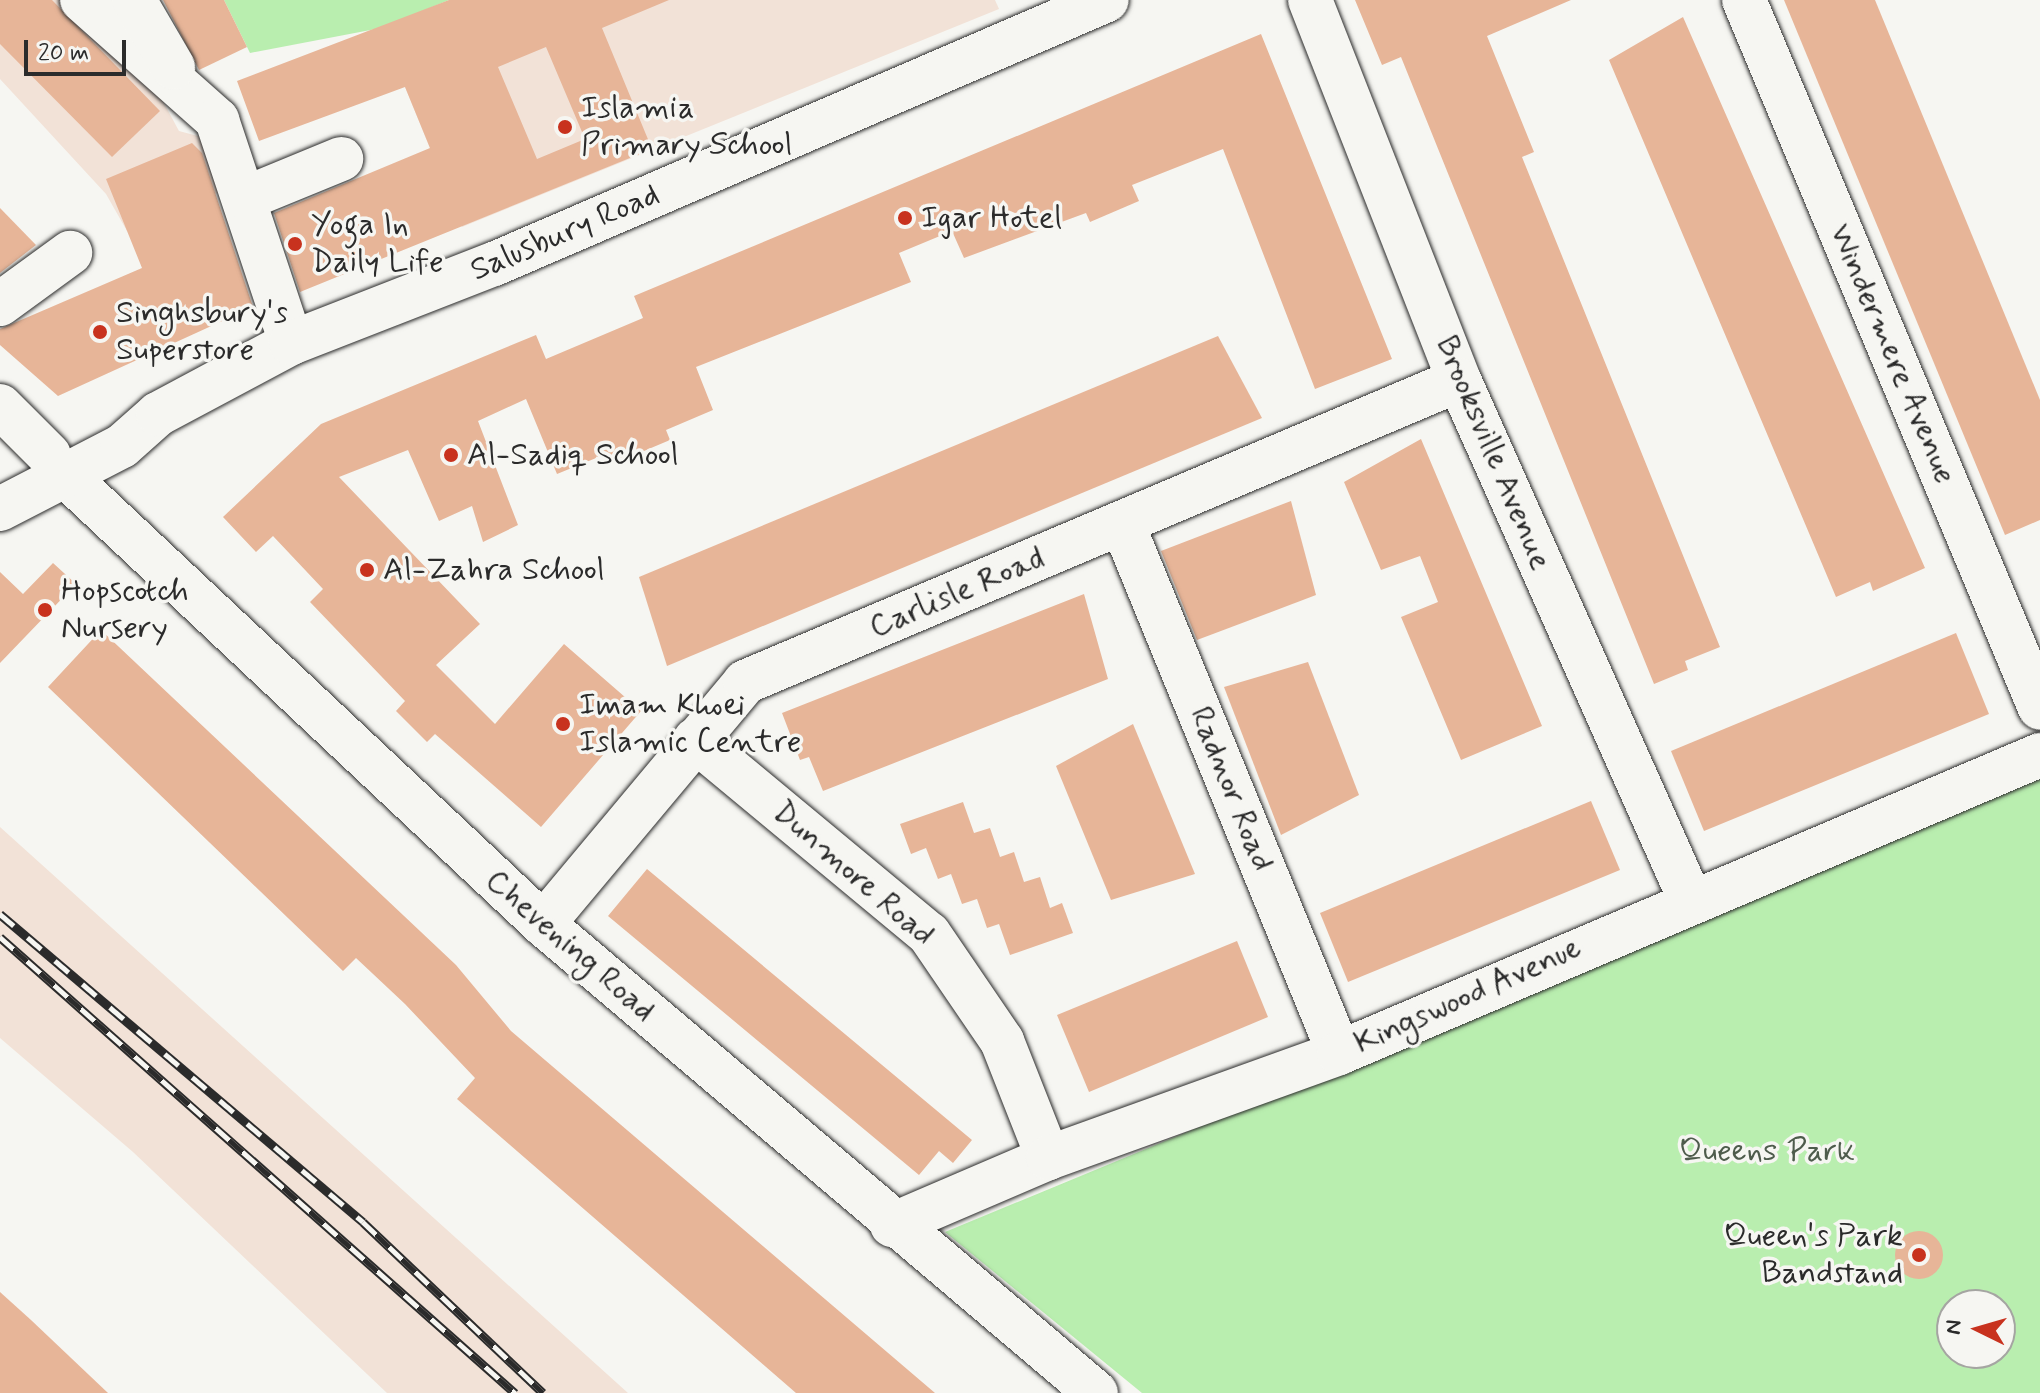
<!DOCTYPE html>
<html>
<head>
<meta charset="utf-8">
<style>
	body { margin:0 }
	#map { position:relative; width:2040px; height:1393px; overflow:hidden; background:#f6f6f2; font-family:Mynerve,sans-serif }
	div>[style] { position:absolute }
	.built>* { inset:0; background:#f2e2d7 }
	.green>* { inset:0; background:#b9eeaf }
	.building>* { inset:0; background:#e7b598 }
	.round { border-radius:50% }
	.roads { filter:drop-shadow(0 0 2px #2b2b2b) drop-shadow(0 0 2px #2b2b2b) }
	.minor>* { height:44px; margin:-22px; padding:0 22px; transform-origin:22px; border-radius:22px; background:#f6f6f2 }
	.rail>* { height:9px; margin-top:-4.5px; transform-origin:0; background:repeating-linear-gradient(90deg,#f6f6f2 0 18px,#2b2b2b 0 36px); box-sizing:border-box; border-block:2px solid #2b2b2b }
	.dots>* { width:22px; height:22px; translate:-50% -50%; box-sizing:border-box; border:4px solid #f6f6f2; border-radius:50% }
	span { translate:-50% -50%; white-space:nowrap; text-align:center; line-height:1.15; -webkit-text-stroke:7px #f6f6f2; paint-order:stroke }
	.poi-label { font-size:32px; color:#2b2b2b }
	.left { translate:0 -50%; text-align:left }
	.right { translate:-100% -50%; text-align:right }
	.street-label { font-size:32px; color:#2b2b2b }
	.park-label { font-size:32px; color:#4e5c4c }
	.north { position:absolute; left:1936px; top:1289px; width:80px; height:80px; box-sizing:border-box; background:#f6f6f2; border:2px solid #a5a5a2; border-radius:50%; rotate:275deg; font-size:22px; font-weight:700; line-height:32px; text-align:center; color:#2b2b2b }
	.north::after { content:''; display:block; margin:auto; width:28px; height:36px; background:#c8321e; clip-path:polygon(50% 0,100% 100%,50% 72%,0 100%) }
	.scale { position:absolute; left:24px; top:40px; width:102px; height:36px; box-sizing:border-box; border:4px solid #2b2b2b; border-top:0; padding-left:10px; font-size:24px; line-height:28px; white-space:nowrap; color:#2b2b2b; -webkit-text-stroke:6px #f6f6f2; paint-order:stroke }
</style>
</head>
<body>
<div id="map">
	<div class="built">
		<div style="clip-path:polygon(0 0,108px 0,179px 131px,205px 138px,227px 189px,127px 231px,106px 194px,0 79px)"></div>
		<div style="clip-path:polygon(450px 0,995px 0,999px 9px,462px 227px,381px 28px)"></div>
		<div style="clip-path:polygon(0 827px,628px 1393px,387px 1393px,133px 1152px,0 1038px)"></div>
	</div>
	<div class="green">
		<div style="clip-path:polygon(224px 0,449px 0,381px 28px,250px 53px)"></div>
		<div style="clip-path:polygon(evenodd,2040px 779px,2040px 1393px,1142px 1393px,945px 1232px,2040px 779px,1952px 1305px,2000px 1305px,2000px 1353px,1952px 1353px,1952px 1305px)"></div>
	</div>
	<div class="building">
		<div style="clip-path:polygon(0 0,52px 0,160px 111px,112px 157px,0 44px)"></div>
		<div style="clip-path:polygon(163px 0,224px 0,247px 47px,199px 70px)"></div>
		<div style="clip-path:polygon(evenodd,449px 0,669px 0,602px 28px,652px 149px,300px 292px,274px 213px,430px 148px,405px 87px,259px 141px,237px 81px,449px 0,546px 47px,585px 139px,537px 159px,498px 67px,546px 47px)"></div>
		<div style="clip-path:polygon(1355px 0,1571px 0,1487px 36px,1534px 152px,1522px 157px,1720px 647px,1685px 661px,1688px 670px,1654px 684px,1401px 57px,1382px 65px)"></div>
		<div style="clip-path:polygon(1784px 0,1875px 0,2040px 400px,2040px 520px,2005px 535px)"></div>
		<div style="clip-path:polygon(1683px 17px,1925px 568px,1873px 591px,1870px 582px,1836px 597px,1609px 60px)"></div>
		<div style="clip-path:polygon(1261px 34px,1392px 359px,1315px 389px,1223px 149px,1132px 185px,1139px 201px,1090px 222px,1086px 213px,964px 258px,952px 231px,899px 253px,911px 282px,696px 367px,713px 410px,666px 430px,670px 440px,606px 467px,601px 456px,557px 474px,526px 399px,478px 421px,518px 525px,483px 542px,472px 506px,439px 521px,408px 450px,339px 477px,480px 624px,436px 665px,495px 724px,564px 644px,641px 711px,541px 827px,435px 734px,427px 742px,396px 711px,405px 701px,310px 602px,323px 589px,273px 536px,256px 552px,223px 517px,321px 424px,536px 335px,546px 359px,643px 318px,634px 296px)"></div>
		<div style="clip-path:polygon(192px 143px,202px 153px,253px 307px,58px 396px,0 345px,0 329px,142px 268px,106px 179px)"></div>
		<div style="clip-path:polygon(0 208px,36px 245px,0 273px)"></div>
		<div style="clip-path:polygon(1218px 336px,1262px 418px,667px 666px,639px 577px)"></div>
		<div style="clip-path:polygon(1421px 439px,1542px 726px,1461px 760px,1401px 617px,1438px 602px,1420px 556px,1381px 570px,1344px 482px)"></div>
		<div style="clip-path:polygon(1291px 501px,1316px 595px,1197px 640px,1161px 551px)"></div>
		<div style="clip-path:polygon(53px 563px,76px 584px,0 663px,0 572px,23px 594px)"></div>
		<div style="clip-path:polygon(1084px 594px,1108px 679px,823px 791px,809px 757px,800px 760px,782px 713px)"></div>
		<div style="clip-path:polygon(101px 630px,456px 965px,511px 1031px,935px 1393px,796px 1393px,457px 1099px,475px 1078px,405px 1004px,356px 958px,343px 971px,48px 687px)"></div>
		<div style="clip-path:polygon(1956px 633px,1989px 714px,1704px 831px,1671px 751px)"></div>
		<div style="clip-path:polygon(1308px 662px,1359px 795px,1281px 835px,1224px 687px)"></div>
		<div style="clip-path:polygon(1133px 724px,1195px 874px,1111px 900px,1056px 766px)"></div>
		<div style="clip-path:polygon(1591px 801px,1620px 870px,1348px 982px,1320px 913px)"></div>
		<div style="clip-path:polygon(963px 802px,974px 833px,990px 828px,1000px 857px,1014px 852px,1024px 882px,1040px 877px,1050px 908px,1062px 903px,1073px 933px,1010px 955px,999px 924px,987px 928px,977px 899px,962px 904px,951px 874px,938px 879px,926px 848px,911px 854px,900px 824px)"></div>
		<div style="clip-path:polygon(647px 869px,972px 1140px,953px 1163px,939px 1151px,919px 1175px,608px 916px)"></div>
		<div style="clip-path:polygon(1237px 941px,1268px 1017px,1089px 1092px,1057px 1015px)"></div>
		<div class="round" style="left:1895px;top:1231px;width:48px;height:48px"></div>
		<div style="clip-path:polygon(0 1292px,31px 1320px,108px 1393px,0 1393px)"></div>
	</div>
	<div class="roads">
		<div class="minor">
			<div style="left:82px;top:0;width:181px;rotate:41.6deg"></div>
			<div style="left:217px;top:120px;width:235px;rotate:71.6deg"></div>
			<div style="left:134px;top:0;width:78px;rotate:59.8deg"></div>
			<div style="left:1310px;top:0;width:408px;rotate:68.6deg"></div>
			<div style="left:1459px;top:380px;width:568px;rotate:66.01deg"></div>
			<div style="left:1744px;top:0;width:767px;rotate:67.31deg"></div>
			<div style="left:246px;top:198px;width:103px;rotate:-22.3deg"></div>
			<div style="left:0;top:304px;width:87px;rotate:-36.1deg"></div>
			<div style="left:0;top:406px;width:69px;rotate:45deg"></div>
			<div style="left:66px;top:476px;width:654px;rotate:43.2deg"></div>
			<div style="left:543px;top:924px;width:725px;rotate:40.3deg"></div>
			<div style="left:0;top:509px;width:137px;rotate:-27.3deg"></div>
			<div style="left:122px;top:446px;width:48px;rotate:-41.6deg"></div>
			<div style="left:158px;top:414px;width:151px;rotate:-28.1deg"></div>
			<div style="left:291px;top:343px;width:218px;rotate:-21.3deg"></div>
			<div style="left:494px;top:264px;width:667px;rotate:-23.3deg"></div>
			<div style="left:1123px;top:525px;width:570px;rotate:67.75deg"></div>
			<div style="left:695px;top:740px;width:304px;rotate:39.7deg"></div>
			<div style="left:929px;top:934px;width:130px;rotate:55.7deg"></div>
			<div style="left:1002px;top:1041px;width:126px;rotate:68.5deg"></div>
			<div style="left:543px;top:924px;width:315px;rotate:-50.1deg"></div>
			<div style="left:745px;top:682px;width:775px;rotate:-22.93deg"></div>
			<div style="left:892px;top:1225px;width:170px;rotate:-23.2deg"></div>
			<div style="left:1048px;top:1158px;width:309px;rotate:-19.8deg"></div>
			<div style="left:1339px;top:1053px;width:762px;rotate:-23.03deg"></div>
		</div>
	</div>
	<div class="rail">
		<div style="left:0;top:914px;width:476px;rotate:40.3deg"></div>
		<div style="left:363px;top:1222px;width:248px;rotate:43.5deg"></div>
		<div style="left:0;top:937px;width:688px;rotate:41.52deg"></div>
	</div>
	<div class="dots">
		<div style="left:565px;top:127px;background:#c8321e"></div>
		<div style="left:905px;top:218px;background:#c8321e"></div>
		<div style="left:295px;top:244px;background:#c8321e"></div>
		<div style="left:100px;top:332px;background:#c8321e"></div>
		<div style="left:451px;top:455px;background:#c8321e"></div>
		<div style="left:367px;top:570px;background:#c8321e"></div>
		<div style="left:45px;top:610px;background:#c8321e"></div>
		<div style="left:563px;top:724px;background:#c8321e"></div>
		<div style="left:1919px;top:1255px;background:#c8321e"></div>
	</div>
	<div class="poi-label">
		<span class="left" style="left:581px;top:127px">Islamia<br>Primary School</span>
		<span class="left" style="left:921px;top:218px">Igar Hotel</span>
		<span class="left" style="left:311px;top:244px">Yoga In<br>Daily Life</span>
		<span class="left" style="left:116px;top:332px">Singhsbury's<br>Superstore</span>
		<span class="left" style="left:467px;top:455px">Al-Sadiq School</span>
		<span class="left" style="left:383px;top:570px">Al-Zahra School</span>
		<span class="left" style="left:61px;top:610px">Hopscotch<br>Nursery</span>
		<span class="left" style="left:579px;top:724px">Imam Khoei<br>Islamic Centre</span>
		<span class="right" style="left:1903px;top:1255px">Queen's Park<br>Bandstand</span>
	</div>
	<div class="street-label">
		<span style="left:565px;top:233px;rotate:-23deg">Salusbury Road</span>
		<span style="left:1892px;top:354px;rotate:67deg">Windermere Avenue</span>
		<span style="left:1493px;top:453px;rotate:67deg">Brooksville Avenue</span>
		<span style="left:957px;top:593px;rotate:-23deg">Carlisle Road</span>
		<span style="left:1231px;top:789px;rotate:68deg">Radnor Road</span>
		<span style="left:853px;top:874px;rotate:41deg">Dunmore Road</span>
		<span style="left:570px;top:946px;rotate:41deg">Chevening Road</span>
		<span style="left:1468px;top:996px;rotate:-24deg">Kingswood Avenue</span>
	</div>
	<div class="park-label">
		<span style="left:1767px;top:1151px">Queens Park</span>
	</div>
	<div class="north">N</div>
	<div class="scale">20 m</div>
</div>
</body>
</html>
